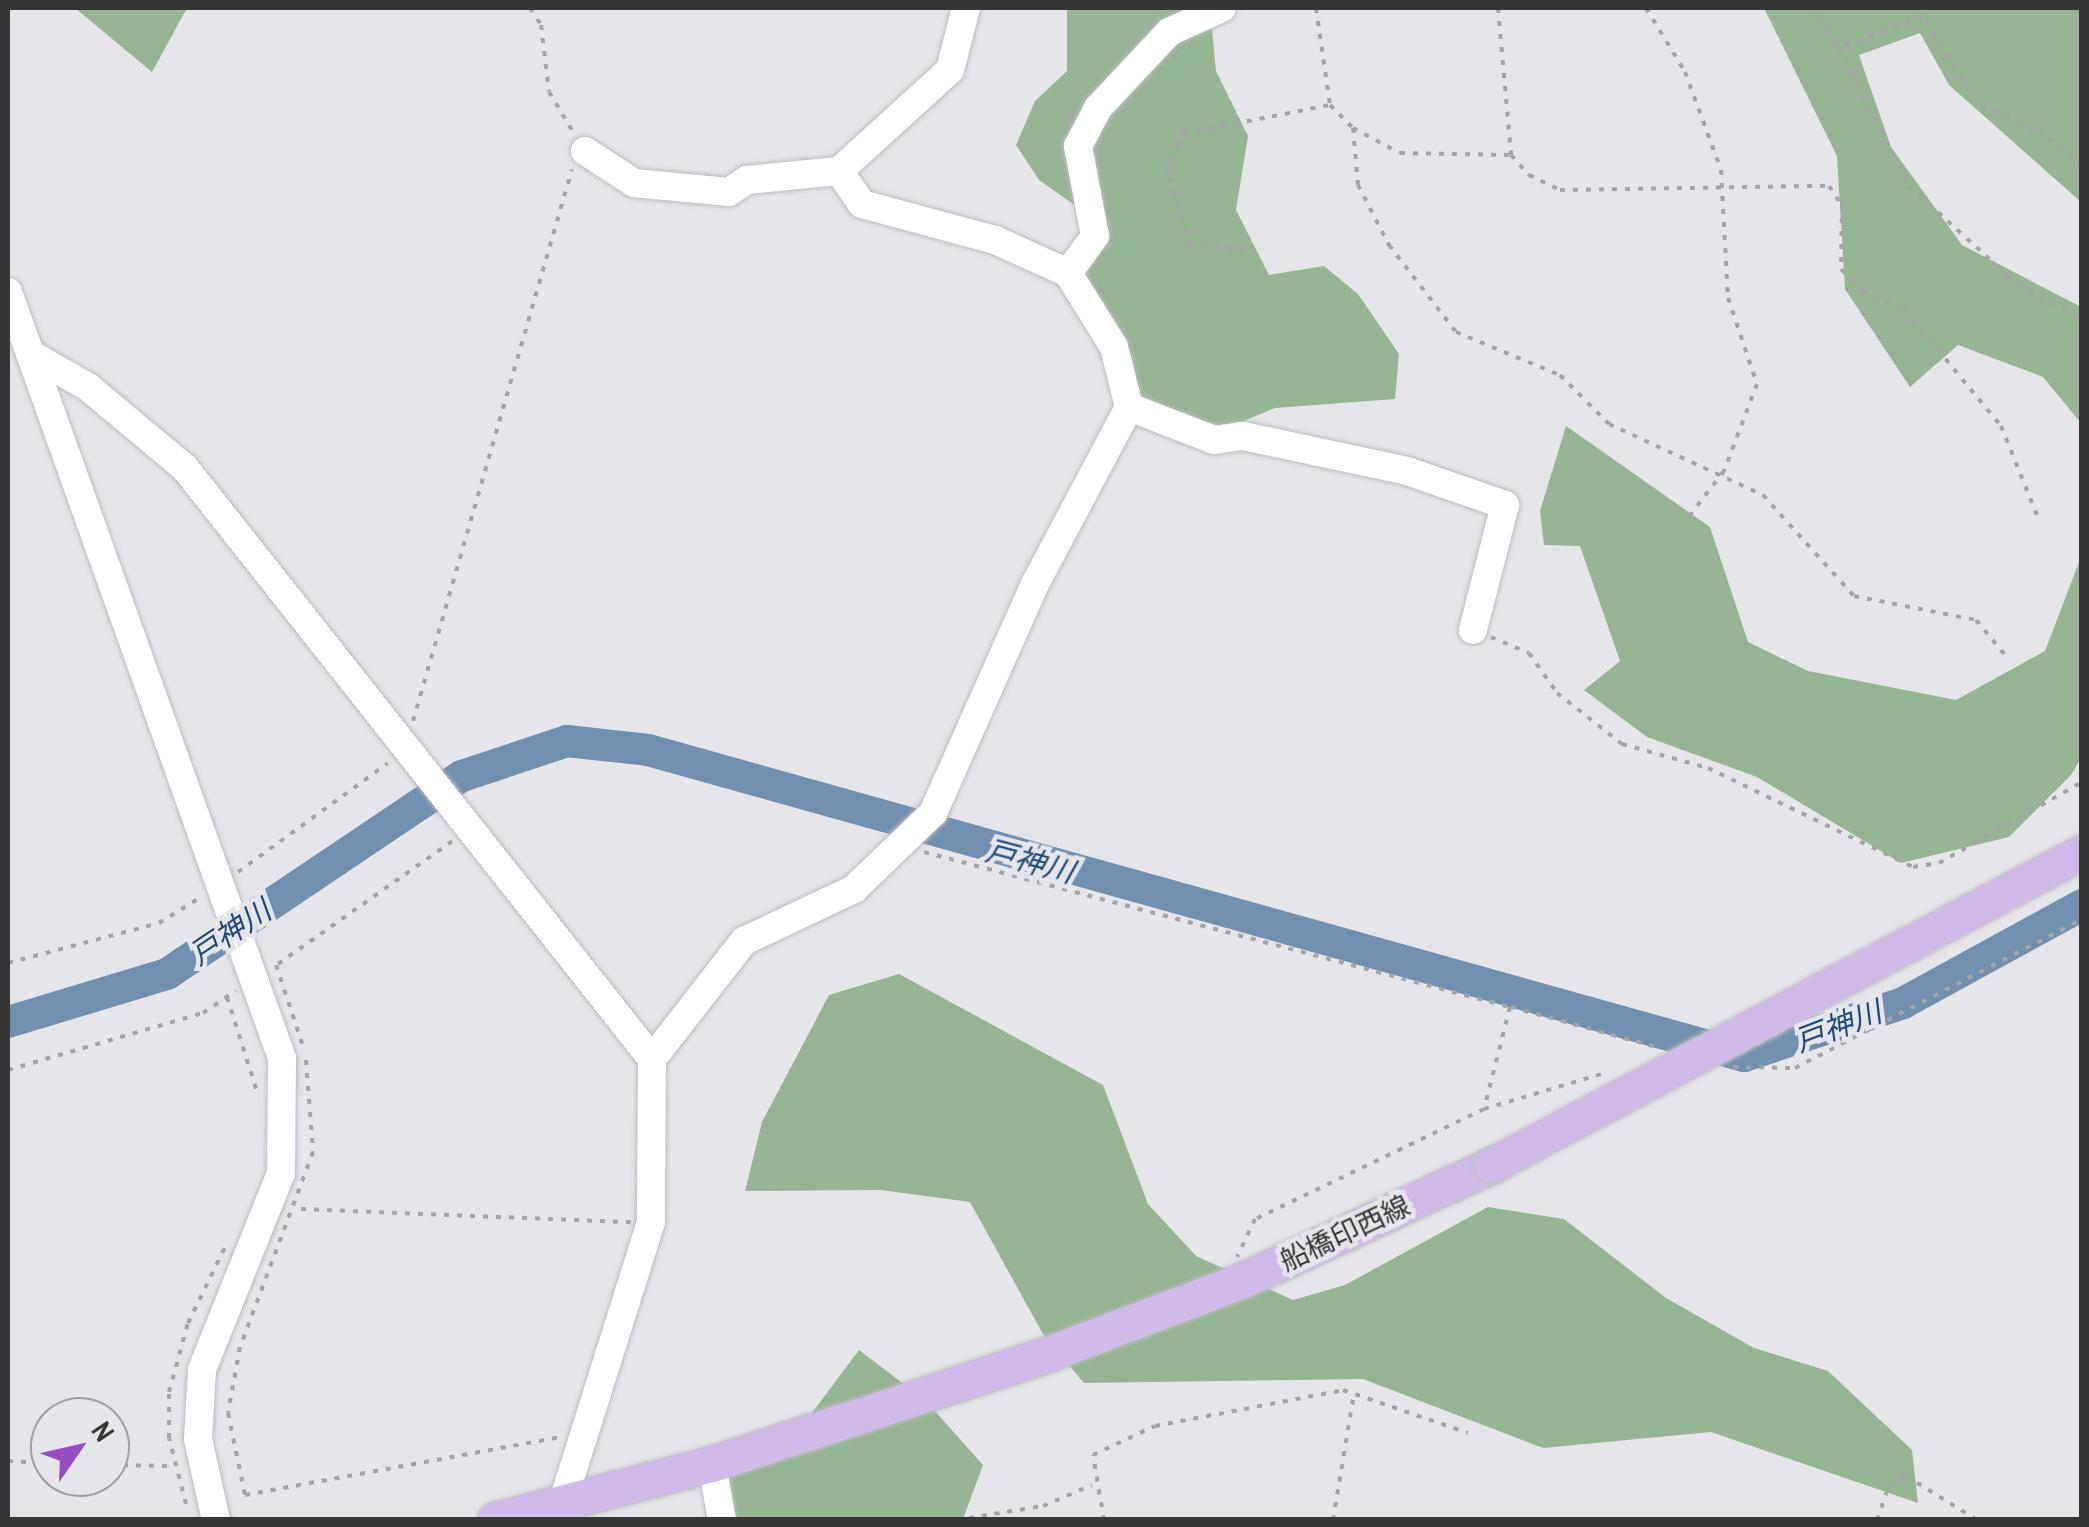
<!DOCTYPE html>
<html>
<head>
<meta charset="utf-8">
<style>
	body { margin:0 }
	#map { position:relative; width:2089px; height:1527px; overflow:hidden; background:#e6e6ea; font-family:"Archivo Narrow","Noto Sans JP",sans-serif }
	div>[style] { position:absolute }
	.forest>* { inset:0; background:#95b593 }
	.river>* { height:32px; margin:-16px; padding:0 16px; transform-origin:16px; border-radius:16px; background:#718faf }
	.path>* { height:4px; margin-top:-2px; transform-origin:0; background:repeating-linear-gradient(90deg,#a5a5a8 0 5px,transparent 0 13px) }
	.roads { filter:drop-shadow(0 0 2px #bbbbbf) drop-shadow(0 0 2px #bbbbbf) }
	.minor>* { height:28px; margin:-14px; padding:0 14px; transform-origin:14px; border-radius:14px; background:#fff }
	.major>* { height:35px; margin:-17.5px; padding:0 17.5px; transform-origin:17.5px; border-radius:17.5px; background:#cfbae9 }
	.bridges { filter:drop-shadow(0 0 2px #c3c3c3) drop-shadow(0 0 2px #c3c3c3) }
	.major-bridge>* { height:35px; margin:-17.5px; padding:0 17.5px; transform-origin:17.5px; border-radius:17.5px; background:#cfbae9 }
	span { translate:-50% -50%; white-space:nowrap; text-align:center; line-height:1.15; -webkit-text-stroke:9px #e6e6ea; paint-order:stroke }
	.street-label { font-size:28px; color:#363637 }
	.water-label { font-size:30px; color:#1e4a77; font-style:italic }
	.frame { position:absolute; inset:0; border:10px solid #363637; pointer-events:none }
	.north { position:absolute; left:30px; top:1397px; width:100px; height:100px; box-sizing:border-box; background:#e6e6ea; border:2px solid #a0a0a2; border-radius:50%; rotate:56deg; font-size:28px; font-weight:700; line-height:40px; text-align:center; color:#363637 }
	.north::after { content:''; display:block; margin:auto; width:35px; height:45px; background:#954dc0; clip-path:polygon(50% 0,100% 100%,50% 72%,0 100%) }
</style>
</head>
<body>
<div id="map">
	<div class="forest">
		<div style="clip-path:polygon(75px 8px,187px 8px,152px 72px)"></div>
		<div style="clip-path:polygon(1067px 8px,1210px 8px,1216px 71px,1248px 136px,1236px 210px,1269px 275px,1324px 266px,1358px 294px,1399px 354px,1395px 399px,1275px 408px,1229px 427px,1136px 410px,1081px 268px,1107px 228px,1039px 180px,1016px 145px,1035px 101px,1067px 71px)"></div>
		<div style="clip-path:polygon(1764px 8px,2081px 8px,2081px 202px,1949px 85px,1920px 33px,1859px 55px,1891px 147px,1962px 245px,2081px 307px,2081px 423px,2043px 377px,1958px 345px,1910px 387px,1845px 289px,1837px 156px)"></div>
		<div style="clip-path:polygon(1566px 426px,1710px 527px,1748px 642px,1808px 671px,1956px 700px,2045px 651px,2081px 557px,2081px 758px,2071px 775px,2009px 837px,1901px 863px,1757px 777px,1647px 737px,1584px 690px,1620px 661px,1580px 546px,1544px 545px,1540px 511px)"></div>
		<div style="clip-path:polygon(899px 974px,1103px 1085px,1148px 1204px,1196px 1256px,1293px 1300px,1345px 1285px,1488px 1207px,1564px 1219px,1666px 1298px,1754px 1348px,1828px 1371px,1912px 1450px,1918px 1503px,1711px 1432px,1543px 1448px,1363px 1379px,1084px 1383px,1043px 1334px,970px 1202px,881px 1190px,745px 1191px,762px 1122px,829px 995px)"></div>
		<div style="clip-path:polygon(859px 1350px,926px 1401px,983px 1465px,963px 1519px,719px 1519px,717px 1448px,806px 1421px)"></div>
	</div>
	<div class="river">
		<div style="left:8px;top:1022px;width:166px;rotate:-16.8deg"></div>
		<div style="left:167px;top:974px;width:355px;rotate:-33.9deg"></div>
		<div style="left:462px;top:776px;width:111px;rotate:-18.4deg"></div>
		<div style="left:567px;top:741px;width:81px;rotate:6.3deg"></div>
		<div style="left:648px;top:750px;width:1138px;rotate:15.6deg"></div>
		<div style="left:1744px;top:1056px;width:168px;rotate:-18.4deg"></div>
		<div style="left:1903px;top:1003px;width:204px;rotate:-28.7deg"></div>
	</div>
	<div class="path">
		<div style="left:530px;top:8px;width:20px;rotate:57deg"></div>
		<div style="left:541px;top:25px;width:67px;rotate:83.2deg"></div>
		<div style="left:549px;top:92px;width:47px;rotate:59deg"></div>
		<div style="left:1316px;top:8px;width:98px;rotate:81.8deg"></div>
		<div style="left:1330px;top:105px;width:33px;rotate:45deg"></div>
		<div style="left:1353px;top:128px;width:53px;rotate:28deg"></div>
		<div style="left:1400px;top:153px;width:110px;rotate:1deg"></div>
		<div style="left:1498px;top:8px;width:148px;rotate:84.9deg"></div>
		<div style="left:1511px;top:155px;width:27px;rotate:48deg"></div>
		<div style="left:1529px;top:175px;width:34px;rotate:26deg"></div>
		<div style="left:1560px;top:190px;width:269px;rotate:-0.9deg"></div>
		<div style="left:1829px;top:186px;width:23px;rotate:56deg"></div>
		<div style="left:1842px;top:205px;width:64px;rotate:90.9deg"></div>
		<div style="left:1841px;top:269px;width:30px;rotate:46deg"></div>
		<div style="left:1862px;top:291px;width:46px;rotate:23.2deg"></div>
		<div style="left:1904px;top:309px;width:152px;rotate:50.3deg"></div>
		<div style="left:2001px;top:426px;width:96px;rotate:68deg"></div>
		<div style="left:1646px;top:8px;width:75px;rotate:58.6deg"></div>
		<div style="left:1685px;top:72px;width:104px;rotate:69.8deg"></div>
		<div style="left:1721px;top:170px;width:128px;rotate:86.9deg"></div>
		<div style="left:1728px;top:298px;width:91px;rotate:71.4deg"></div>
		<div style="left:1757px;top:384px;width:93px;rotate:110.8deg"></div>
		<div style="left:1724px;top:471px;width:59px;rotate:127.5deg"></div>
		<div style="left:1812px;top:8px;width:48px;rotate:56deg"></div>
		<div style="left:1353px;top:128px;width:57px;rotate:85deg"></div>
		<div style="left:1358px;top:185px;width:68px;rotate:62.7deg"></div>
		<div style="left:1389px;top:245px;width:110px;rotate:52.4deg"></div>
		<div style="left:1456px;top:332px;width:113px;rotate:22.5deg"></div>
		<div style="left:1560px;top:375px;width:69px;rotate:45deg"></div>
		<div style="left:1609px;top:424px;width:170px;rotate:24.8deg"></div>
		<div style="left:1763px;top:495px;width:136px;rotate:48deg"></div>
		<div style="left:1854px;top:596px;width:124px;rotate:11.1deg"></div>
		<div style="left:1976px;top:620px;width:47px;rotate:50.2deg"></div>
		<div style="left:2082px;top:167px;width:49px;rotate:-139.1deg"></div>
		<div style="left:2045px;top:135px;width:76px;rotate:-155.1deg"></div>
		<div style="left:1976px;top:103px;width:102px;rotate:-121.3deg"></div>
		<div style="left:1923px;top:16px;width:90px;rotate:159.1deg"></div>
		<div style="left:1839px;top:48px;width:155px;rotate:63.1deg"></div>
		<div style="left:1909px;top:186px;width:132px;rotate:42.2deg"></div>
		<div style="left:2007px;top:275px;width:88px;rotate:31.5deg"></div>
		<div style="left:1245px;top:250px;width:55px;rotate:-174.8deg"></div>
		<div style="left:1190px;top:245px;width:77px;rotate:-107.3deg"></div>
		<div style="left:1167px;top:171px;width:40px;rotate:-66.6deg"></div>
		<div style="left:1183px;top:134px;width:150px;rotate:-11.2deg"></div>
		<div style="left:1491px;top:637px;width:41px;rotate:22.8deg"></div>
		<div style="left:1529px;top:653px;width:49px;rotate:55deg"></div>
		<div style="left:1557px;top:693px;width:83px;rotate:38.1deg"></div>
		<div style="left:1622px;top:744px;width:89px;rotate:15.6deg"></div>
		<div style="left:1708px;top:768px;width:228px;rotate:25.8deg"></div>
		<div style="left:1913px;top:867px;width:26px;rotate:-9deg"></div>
		<div style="left:1939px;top:863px;width:164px;rotate:-29.5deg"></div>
		<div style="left:413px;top:721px;width:574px;rotate:-73.93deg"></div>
		<div style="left:924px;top:852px;width:606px;rotate:14.82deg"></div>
		<div style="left:1510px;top:1007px;width:105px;rotate:104.3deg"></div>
		<div style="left:1484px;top:1109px;width:254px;rotate:154.3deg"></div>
		<div style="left:1255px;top:1219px;width:42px;rotate:115.3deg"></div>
		<div style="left:238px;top:872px;width:185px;rotate:-36deg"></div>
		<div style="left:8px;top:963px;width:156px;rotate:-14.8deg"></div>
		<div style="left:159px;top:923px;width:49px;rotate:-31.8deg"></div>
		<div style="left:278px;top:964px;width:215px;rotate:-35.2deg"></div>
		<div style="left:276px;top:965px;width:85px;rotate:71.6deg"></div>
		<div style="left:227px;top:997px;width:103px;rotate:72.4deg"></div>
		<div style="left:1511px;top:1007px;width:150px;rotate:15.4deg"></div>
		<div style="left:306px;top:1060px;width:92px;rotate:85.6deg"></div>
		<div style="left:313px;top:1152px;width:208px;rotate:110.5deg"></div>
		<div style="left:240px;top:1347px;width:67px;rotate:100.3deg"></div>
		<div style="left:228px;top:1413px;width:84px;rotate:78.3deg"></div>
		<div style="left:245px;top:1495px;width:322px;rotate:-10.4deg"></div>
		<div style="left:1733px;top:1067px;width:62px;rotate:0.9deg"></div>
		<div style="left:1795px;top:1068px;width:323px;rotate:-27.4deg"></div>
		<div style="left:8px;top:1070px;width:203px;rotate:-16.3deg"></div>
		<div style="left:203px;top:1013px;width:40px;rotate:-34deg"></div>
		<div style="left:1484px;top:1109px;width:129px;rotate:-16.6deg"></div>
		<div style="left:301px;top:1209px;width:330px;rotate:2.3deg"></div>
		<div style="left:8px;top:1461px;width:42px;rotate:2.7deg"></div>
		<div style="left:110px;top:1465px;width:63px;rotate:0.9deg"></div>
		<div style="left:186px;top:1504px;width:68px;rotate:-104.4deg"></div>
		<div style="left:169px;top:1438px;width:46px;rotate:-90deg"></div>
		<div style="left:169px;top:1392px;width:72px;rotate:-74.6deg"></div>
		<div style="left:188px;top:1323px;width:85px;rotate:-64deg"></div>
		<div style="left:956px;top:1520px;width:88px;rotate:-9.1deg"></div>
		<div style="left:1043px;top:1506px;width:53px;rotate:-23.2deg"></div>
		<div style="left:1104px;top:1520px;width:66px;rotate:-99.6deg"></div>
		<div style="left:1093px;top:1455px;width:68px;rotate:-25.1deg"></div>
		<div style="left:1155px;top:1426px;width:191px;rotate:-10.8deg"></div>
		<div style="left:1343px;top:1390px;width:132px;rotate:19deg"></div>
		<div style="left:1333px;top:1520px;width:129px;rotate:-80.6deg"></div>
		<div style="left:1877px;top:1520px;width:36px;rotate:-71deg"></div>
		<div style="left:1889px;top:1486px;width:20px;rotate:-30deg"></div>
		<div style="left:1906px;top:1476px;width:84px;rotate:31.8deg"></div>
	</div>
	<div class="roads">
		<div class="minor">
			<div style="left:585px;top:151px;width:59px;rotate:33.1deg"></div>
			<div style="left:634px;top:183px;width:95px;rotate:5.4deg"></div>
			<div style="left:729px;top:192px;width:22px;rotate:-34deg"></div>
			<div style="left:747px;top:180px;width:92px;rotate:-5.6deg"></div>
			<div style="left:839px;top:171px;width:150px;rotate:-42.3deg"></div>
			<div style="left:950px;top:70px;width:64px;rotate:-75.5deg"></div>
			<div style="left:1068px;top:273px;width:46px;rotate:-53.9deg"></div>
			<div style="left:1095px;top:236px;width:92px;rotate:-100.7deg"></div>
			<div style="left:1078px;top:146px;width:43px;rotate:-62.2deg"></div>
			<div style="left:1098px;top:108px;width:104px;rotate:-46.9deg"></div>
			<div style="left:1169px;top:32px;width:58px;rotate:-24.4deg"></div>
			<div style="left:8px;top:292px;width:814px;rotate:70.32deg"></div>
			<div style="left:282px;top:1058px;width:115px;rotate:90.5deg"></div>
			<div style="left:281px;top:1173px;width:212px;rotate:111.9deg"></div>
			<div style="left:202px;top:1370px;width:69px;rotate:93.3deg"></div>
			<div style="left:198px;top:1439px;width:83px;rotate:77.5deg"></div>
			<div style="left:30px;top:354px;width:67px;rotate:29.6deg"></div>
			<div style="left:88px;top:387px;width:126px;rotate:39.9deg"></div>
			<div style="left:185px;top:468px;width:753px;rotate:51.68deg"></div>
			<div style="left:652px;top:1059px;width:163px;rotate:90.4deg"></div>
			<div style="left:651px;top:1222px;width:297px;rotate:107.5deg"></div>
			<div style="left:1129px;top:407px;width:91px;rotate:21.2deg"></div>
			<div style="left:1214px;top:440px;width:29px;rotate:-8deg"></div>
			<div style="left:1243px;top:436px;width:168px;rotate:12deg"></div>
			<div style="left:1407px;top:471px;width:104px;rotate:19.1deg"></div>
			<div style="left:1505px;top:505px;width:129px;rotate:104.4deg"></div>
			<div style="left:652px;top:1059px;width:150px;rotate:-52.1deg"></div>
			<div style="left:744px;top:941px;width:122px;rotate:-25.3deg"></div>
			<div style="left:854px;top:889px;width:110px;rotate:-43.9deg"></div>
			<div style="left:933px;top:813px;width:251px;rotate:-66deg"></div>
			<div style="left:1035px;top:584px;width:200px;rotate:-62deg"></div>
			<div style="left:1129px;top:407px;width:62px;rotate:-104deg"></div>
			<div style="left:1114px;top:347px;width:87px;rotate:-121.9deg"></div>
			<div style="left:1068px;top:273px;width:80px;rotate:-155.7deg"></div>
			<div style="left:995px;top:240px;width:138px;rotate:-164.9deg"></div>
			<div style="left:862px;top:204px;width:40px;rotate:-124.9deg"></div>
			<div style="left:712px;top:1464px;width:57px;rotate:79.9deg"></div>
		</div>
		<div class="major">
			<div style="left:495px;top:1520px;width:224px;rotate:-14.5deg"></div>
			<div style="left:712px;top:1464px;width:357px;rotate:-18.1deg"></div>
			<div style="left:1051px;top:1353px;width:203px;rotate:-20.8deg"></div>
			<div style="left:1241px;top:1281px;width:277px;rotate:-24.8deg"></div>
		</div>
	</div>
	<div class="bridges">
		<div class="major-bridge">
			<div style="left:1492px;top:1165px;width:668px;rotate:-27.95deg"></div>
		</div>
	</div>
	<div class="street-label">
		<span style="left:1345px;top:1233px;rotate:-25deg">船橋印西線</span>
	</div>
	<div class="water-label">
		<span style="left:1030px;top:861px;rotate:15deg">戸神川</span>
		<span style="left:230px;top:932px;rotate:-34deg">戸神川</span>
		<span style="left:1838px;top:1026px;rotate:-21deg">戸神川</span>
	</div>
	<div class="frame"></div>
	<div class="north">N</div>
</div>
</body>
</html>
